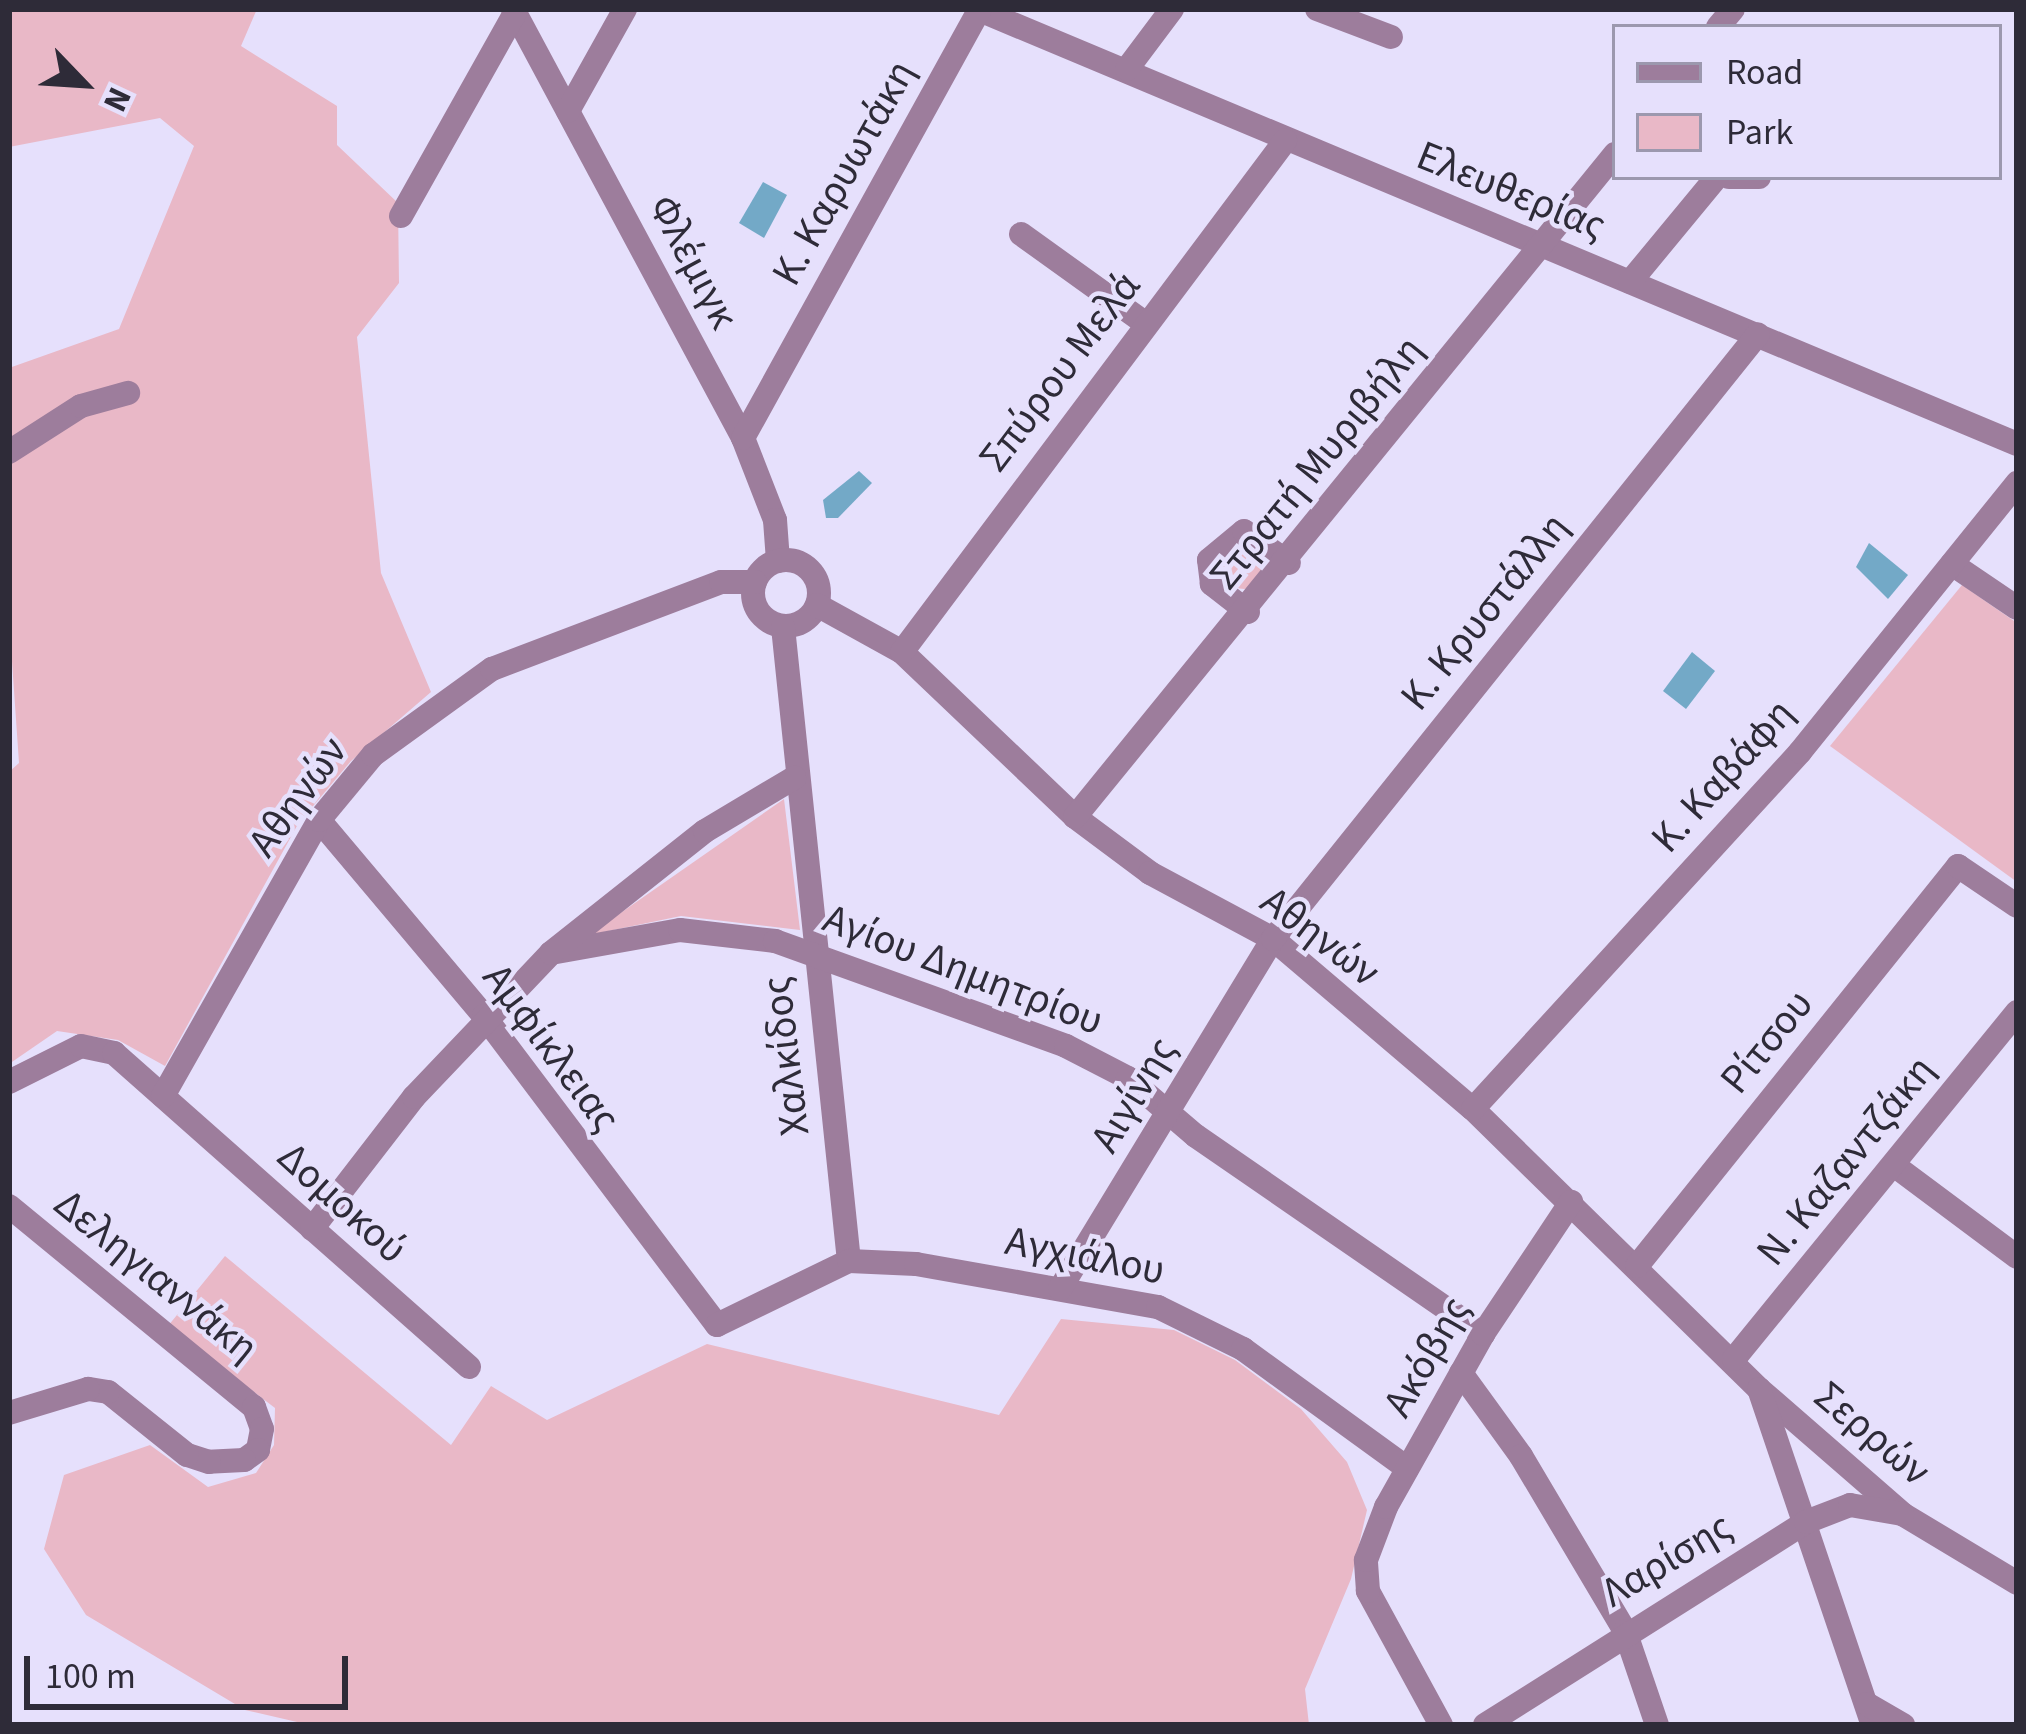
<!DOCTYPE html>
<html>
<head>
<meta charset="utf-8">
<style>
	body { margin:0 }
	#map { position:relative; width:2026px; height:1734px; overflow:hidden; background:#e6e0fc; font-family:"Source Sans 3",sans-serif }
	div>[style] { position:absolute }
	.green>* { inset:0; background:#e9b8c7 }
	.round { border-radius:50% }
	.water>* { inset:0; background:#73a9c7 }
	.minor>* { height:24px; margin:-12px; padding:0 12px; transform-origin:12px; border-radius:12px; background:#9d7d9c }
	.minor>.ring { margin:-12px; padding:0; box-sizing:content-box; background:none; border:24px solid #9d7d9c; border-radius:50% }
	span { translate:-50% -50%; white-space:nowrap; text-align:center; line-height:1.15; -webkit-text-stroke:9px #e6e0fc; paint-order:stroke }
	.street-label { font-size:42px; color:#2e2b38 }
	.frame { position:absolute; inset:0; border:12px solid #2e2b38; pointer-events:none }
	.legend { position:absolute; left:1612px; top:24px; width:390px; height:156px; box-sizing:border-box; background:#e6e0fc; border:3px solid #9c98ae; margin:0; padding:15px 21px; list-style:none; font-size:36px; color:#2e2b38 }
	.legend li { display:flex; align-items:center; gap:24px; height:60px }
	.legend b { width:60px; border:3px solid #9c98ae }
	.north { position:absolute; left:24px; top:24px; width:120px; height:120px; -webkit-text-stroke:9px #e6e0fc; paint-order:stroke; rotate:115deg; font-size:33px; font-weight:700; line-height:48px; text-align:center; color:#2e2b38 }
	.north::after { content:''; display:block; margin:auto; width:42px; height:54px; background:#2e2b38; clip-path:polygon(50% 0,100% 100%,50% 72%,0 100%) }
	.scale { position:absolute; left:24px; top:1656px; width:324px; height:54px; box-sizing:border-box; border:6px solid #2e2b38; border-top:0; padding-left:15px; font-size:36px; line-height:42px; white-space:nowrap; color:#2e2b38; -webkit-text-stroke:9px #e6e0fc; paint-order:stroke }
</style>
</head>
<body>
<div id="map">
	<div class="green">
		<div style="clip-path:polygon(9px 9px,257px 9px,241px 46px,337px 106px,337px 145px,398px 203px,399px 283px,357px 337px,381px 573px,431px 692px,351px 761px,298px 824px,165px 1066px,118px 1040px,57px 1031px,9px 1064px,9px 772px,19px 763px,9px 618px,9px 368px,119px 329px,194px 146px,160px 118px,9px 147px)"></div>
		<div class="round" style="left:1222px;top:545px;width:44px;height:44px"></div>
		<div style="clip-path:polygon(1962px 585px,2017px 623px,2017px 882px,1830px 746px)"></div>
		<div style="clip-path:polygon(784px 799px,800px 930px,681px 916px,589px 935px)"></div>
		<div style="clip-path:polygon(225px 1256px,451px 1445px,491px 1386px,547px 1420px,707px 1344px,999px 1415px,1061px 1319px,1174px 1330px,1235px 1360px,1301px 1409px,1347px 1462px,1367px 1510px,1351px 1579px,1305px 1689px,1309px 1725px,310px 1725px,245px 1710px,86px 1615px,44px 1549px,64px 1475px,150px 1445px,208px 1487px,256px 1473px,274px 1445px,275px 1408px,168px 1326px)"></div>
	</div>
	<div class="water">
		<div style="clip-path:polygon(763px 182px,787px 195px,764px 238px,739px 223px)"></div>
		<div style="clip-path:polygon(859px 471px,872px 483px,838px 518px,826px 518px,823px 500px)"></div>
		<div style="clip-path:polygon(1869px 543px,1908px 575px,1888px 599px,1856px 567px)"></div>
		<div style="clip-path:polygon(1692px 652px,1715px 671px,1686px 709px,1663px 691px)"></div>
	</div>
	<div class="minor">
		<div style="left:513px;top:9px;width:487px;rotate:61.8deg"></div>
		<div style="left:743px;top:438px;width:88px;rotate:68.7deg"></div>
		<div style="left:775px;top:520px;width:41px;rotate:85.8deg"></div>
		<div style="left:977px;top:9px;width:1127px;rotate:22.7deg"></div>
		<div style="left:1317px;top:9px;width:79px;rotate:20.7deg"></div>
		<div style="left:1718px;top:27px;width:23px;rotate:-50deg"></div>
		<div style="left:1127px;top:69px;width:75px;rotate:-53.1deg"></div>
		<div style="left:568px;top:111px;width:117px;rotate:-60.8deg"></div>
		<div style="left:1729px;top:177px;width:30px"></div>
		<div style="left:401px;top:216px;width:233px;rotate:-60.7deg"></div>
		<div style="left:1021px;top:234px;width:153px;rotate:35.7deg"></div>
		<div style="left:1630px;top:282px;width:136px;rotate:-50.4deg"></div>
		<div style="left:743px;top:438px;width:490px;rotate:-61.1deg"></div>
		<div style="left:9px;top:452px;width:85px;rotate:-32.6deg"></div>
		<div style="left:81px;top:406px;width:49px;rotate:-15.5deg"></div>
		<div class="ring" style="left:753px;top:560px;width:42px;height:42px"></div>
		<div style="left:1952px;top:564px;width:78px;rotate:34.1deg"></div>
		<div style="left:817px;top:605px;width:97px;rotate:28.9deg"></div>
		<div style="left:902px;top:652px;width:239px;rotate:43.6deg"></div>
		<div style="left:1075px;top:817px;width:94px;rotate:36.7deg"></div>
		<div style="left:1150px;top:873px;width:140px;rotate:28.2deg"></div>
		<div style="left:1273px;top:939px;width:262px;rotate:40.4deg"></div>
		<div style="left:1473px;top:1109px;width:400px;rotate:44.4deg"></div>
		<div style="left:1759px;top:1389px;width:192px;rotate:41deg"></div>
		<div style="left:1904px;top:1515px;width:132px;rotate:31deg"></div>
		<div style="left:1248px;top:612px;width:46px;rotate:-142.1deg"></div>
		<div style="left:1212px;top:584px;width:24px;rotate:-97deg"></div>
		<div style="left:1209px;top:560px;width:45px;rotate:-39.6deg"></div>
		<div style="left:1244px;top:531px;width:55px;rotate:35.4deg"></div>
		<div style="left:783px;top:627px;width:637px;rotate:84.06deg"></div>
		<div style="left:902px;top:652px;width:639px;rotate:-53.15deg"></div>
		<div style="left:1075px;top:817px;width:855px;rotate:-50.84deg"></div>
		<div style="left:319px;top:820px;width:256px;rotate:49.9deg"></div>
		<div style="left:484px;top:1016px;width:387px;rotate:53deg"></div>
		<div style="left:717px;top:1325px;width:147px;rotate:-25.9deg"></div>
		<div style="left:849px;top:1261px;width:67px;rotate:2.6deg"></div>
		<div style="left:916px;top:1264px;width:246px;rotate:10.1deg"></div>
		<div style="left:1158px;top:1307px;width:95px;rotate:26.3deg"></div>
		<div style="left:1243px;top:1349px;width:203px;rotate:36deg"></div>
		<div style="left:551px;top:953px;width:131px;rotate:-10.1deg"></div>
		<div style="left:680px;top:930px;width:96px;rotate:6.6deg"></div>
		<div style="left:775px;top:941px;width:309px;rotate:19.8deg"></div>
		<div style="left:1066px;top:1046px;width:70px;rotate:27.3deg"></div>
		<div style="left:1128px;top:1078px;width:89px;rotate:40.5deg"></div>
		<div style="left:1196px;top:1136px;width:349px;rotate:34.6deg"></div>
		<div style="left:9px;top:1082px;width:80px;rotate:-26.6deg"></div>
		<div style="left:81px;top:1046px;width:34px;rotate:12deg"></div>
		<div style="left:114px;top:1053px;width:474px;rotate:41.5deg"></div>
		<div style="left:163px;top:1096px;width:317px;rotate:-60.5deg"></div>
		<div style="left:319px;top:820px;width:85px;rotate:-50.3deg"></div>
		<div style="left:373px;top:755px;width:147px;rotate:-35.9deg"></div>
		<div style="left:492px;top:669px;width:245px;rotate:-20.8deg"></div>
		<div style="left:721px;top:582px;width:34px"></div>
		<div style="left:1473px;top:1109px;width:484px;rotate:-47.5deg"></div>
		<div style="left:1800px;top:752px;width:346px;rotate:-51.1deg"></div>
		<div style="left:1895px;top:1166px;width:152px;rotate:36.7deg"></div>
		<div style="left:9px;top:1206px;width:317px;rotate:39.4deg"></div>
		<div style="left:254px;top:1407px;width:23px;rotate:70deg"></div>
		<div style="left:262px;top:1429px;width:21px;rotate:101deg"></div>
		<div style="left:258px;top:1450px;width:17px;rotate:144deg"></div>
		<div style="left:244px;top:1460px;width:35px;rotate:177deg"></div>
		<div style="left:209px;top:1462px;width:23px;rotate:-162deg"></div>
		<div style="left:187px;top:1455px;width:101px;rotate:-141.4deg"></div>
		<div style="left:108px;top:1392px;width:20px;rotate:-171deg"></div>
		<div style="left:88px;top:1389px;width:83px;rotate:163.1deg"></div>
		<div style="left:312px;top:1229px;width:167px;rotate:-52.3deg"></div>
		<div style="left:414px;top:1097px;width:199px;rotate:-46.4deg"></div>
		<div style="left:551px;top:953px;width:196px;rotate:-38.4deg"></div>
		<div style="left:705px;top:831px;width:104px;rotate:-30.8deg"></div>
		<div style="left:1637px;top:1266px;width:513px;rotate:-51.25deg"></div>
		<div style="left:1958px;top:866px;width:71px;rotate:34.1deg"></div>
		<div style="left:1060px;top:1289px;width:410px;rotate:-58.7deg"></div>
		<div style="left:1273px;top:939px;width:775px;rotate:-51.28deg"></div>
		<div style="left:1734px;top:1359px;width:448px;rotate:-50.8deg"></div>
		<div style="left:1461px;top:1373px;width:102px;rotate:54.1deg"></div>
		<div style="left:1521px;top:1456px;width:204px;rotate:59.3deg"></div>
		<div style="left:1625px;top:1631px;width:99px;rotate:71.2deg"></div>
		<div style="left:1759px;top:1389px;width:355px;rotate:71.3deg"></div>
		<div style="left:1867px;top:1704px;width:42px;rotate:30.3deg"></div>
		<div style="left:1441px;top:1725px;width:153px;rotate:-118.6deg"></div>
		<div style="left:1368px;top:1591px;width:31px;rotate:-94deg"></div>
		<div style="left:1366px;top:1560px;width:57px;rotate:-69.3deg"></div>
		<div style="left:1386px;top:1507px;width:198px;rotate:-60.7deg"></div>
		<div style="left:1483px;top:1334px;width:159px;rotate:-56.3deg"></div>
		<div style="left:1485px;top:1725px;width:380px;rotate:-32.3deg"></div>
		<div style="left:1806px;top:1522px;width:47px;rotate:-21.1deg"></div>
		<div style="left:1850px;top:1505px;width:53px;rotate:9.8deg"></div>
	</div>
	<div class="street-label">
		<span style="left:844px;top:173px;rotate:-61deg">Κ. Καρυωτάκη</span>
		<span style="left:1511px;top:191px;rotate:22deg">Ελευθερίας</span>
		<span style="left:693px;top:262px;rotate:62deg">Φλέμιγκ</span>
		<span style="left:1060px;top:372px;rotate:-53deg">Σπύρου Μελά</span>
		<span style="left:1317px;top:463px;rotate:-51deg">Στρατή Μυριβήλη</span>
		<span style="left:1485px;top:612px;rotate:-51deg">Κ. Κρυστάλλη</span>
		<span style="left:1723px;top:776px;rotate:-48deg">Κ. Καβάφη</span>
		<span style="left:298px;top:797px;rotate:-54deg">Αθηνών</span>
		<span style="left:1320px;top:937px;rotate:37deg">Αθηνών</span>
		<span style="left:963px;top:970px;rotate:21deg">Αγίου Δημητρίου</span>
		<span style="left:1767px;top:1042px;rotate:-51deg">Ρίτσου</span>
		<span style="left:551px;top:1048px;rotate:53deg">Αμφίκλειας</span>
		<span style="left:786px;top:1056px;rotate:-97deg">Χαλκίδος</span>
		<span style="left:1134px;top:1095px;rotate:-59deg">Αιγίνης</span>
		<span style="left:1846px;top:1161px;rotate:-51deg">Ν. Καζαντζάκη</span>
		<span style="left:342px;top:1203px;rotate:42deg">Δομοκού</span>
		<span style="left:1085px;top:1256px;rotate:11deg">Αγχιάλου</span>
		<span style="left:156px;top:1276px;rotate:39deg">Δεληγιαννάκη</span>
		<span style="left:1427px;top:1357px;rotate:-60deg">Ακόβης</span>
		<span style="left:1872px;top:1434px;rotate:40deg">Σερρών</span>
		<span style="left:1667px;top:1560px;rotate:-31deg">Λαρίσης</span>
	</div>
	<div class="frame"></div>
	<ul class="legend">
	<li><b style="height:15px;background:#9d7d9c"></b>Road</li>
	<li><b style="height:33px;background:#e9b8c7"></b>Park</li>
	</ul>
	<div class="north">N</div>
	<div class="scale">100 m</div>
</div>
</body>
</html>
